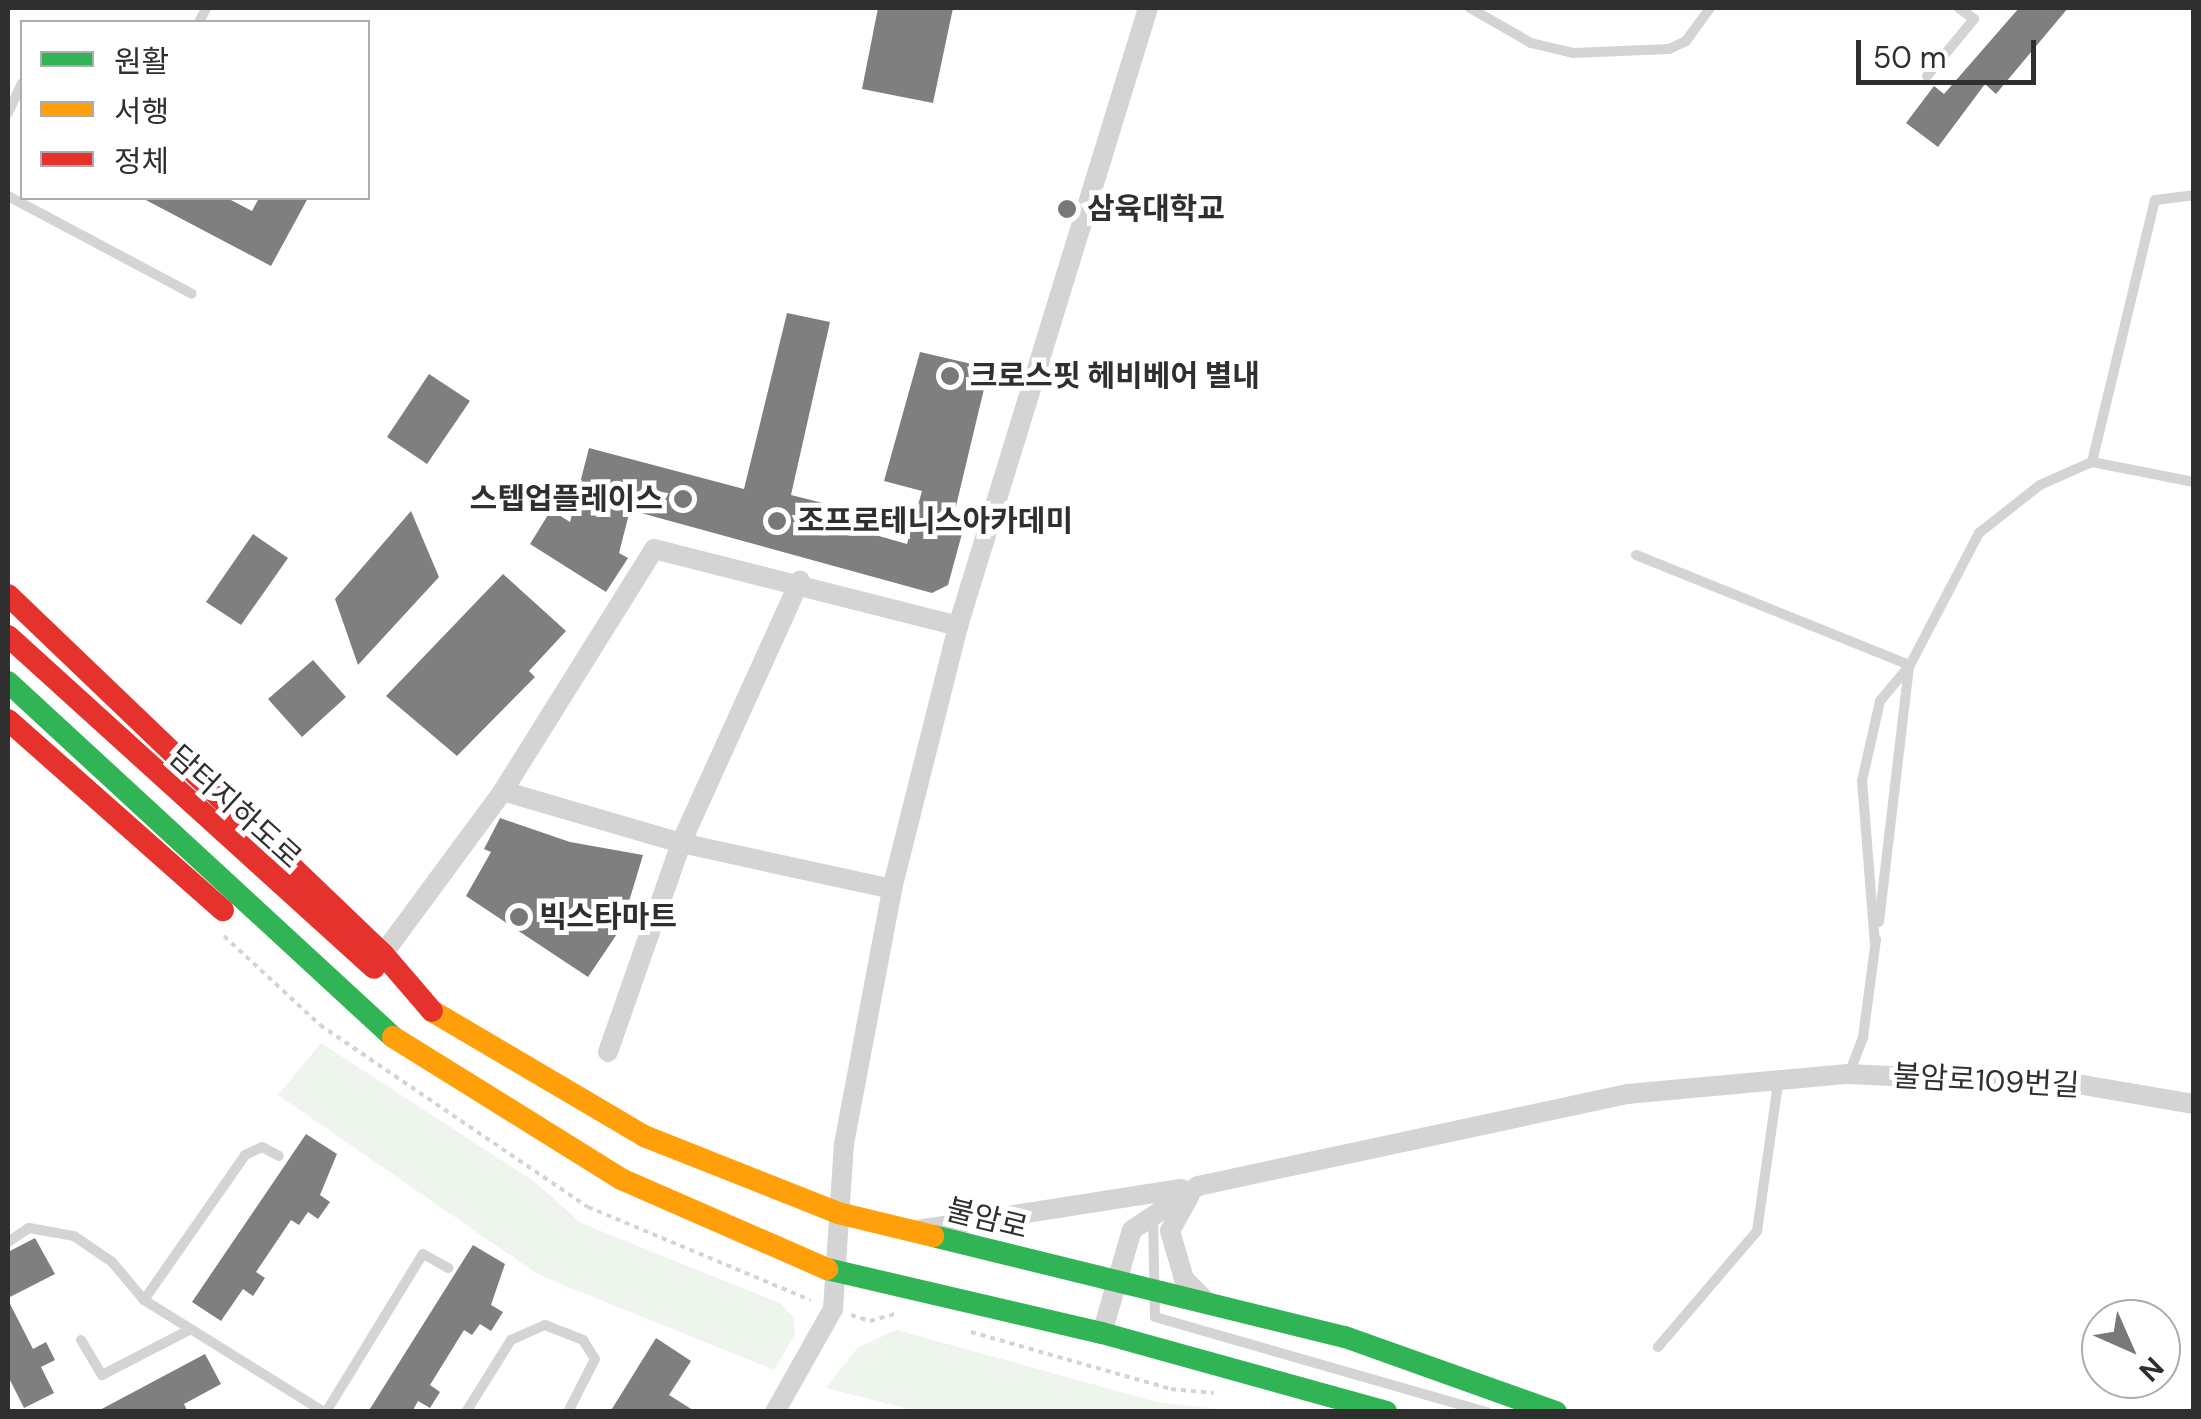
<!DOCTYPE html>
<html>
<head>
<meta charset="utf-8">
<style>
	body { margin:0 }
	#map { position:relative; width:2201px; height:1419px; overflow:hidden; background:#fff; font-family:"DM Sans","Noto Sans KR",sans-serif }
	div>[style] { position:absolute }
	.green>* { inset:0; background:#eef5ec }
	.building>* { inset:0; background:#7f7f7f }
	.path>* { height:4px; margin-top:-2px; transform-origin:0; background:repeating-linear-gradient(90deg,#d4d4d4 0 5px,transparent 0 10px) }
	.lane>* { height:10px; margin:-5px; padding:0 5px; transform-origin:5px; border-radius:5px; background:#d4d4d4 }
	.street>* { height:20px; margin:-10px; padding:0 10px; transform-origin:10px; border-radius:10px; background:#d4d4d4 }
	.fast>* { height:22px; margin:-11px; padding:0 11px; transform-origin:11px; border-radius:11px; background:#30b455 }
	.slow>* { height:22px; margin:-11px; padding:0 11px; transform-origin:11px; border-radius:11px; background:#ff9f0a }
	.jam>* { height:22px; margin:-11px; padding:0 11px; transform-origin:11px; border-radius:11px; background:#e5322d }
	.dots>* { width:28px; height:28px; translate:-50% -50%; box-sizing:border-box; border:5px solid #fff; border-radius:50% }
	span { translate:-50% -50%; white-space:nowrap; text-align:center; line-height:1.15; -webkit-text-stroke:10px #fff; paint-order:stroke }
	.poi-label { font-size:30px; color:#2f2f2f; font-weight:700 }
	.left { translate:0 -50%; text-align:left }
	.right { translate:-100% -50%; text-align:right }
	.street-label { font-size:30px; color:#2f2f2f }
	.frame { position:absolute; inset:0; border:10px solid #2f2f2f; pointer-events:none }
	.legend { position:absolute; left:20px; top:20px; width:350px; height:180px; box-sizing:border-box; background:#fff; border:2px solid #acacac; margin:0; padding:12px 18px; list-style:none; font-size:30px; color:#2f2f2f }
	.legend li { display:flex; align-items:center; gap:20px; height:50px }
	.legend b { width:50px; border:2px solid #acacac }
	.north { position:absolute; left:2081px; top:1299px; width:100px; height:100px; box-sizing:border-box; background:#fff; border:2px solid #acacac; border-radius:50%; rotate:135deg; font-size:28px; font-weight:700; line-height:40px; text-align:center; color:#2f2f2f }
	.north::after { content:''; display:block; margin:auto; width:35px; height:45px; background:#787878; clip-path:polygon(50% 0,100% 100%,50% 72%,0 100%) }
	.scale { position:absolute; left:1856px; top:40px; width:180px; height:45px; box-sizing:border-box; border:5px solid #2f2f2f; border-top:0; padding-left:12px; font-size:30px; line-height:35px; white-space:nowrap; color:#2f2f2f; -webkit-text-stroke:8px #fff; paint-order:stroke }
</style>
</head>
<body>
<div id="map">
	<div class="green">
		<div style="clip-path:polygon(321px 1043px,535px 1182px,581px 1223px,780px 1303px,793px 1317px,795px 1334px,774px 1370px,539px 1275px,278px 1095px)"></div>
		<div style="clip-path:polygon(897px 1330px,1157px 1402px,1235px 1411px,920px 1412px,826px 1388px,858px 1347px)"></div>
	</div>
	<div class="building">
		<div style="clip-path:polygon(878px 8px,953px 8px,933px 103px,862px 89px)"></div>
		<div style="clip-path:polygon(2019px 8px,2068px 8px,1996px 94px,1985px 84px,1938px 147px,1906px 123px,1934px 86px,1944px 94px)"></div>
		<div style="clip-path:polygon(142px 198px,227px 198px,252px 211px,259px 198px,308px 198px,271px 266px)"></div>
		<div style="clip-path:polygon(787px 313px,830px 322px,791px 495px,823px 503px,819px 519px,907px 544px,922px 491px,884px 481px,920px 352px,989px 368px,951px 527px,963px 530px,948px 585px,932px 593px,630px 510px,619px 553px,628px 558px,606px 592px,530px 544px,551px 510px,570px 522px,589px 448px,744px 489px)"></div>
		<div style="clip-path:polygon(429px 374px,470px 401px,427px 464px,387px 437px)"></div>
		<div style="clip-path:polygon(411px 511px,439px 577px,358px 665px,335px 599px)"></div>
		<div style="clip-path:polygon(253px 534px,288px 558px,241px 625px,206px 602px)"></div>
		<div style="clip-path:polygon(503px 574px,566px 631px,529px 671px,535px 677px,457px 756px,386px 696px)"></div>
		<div style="clip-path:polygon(313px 660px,346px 697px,302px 737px,268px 699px)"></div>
		<div style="clip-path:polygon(500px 818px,570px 842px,643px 855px,621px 928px,588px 977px,466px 896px,491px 852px,484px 849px)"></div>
		<div style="clip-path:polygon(306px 1134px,337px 1154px,320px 1195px,330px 1202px,318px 1219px,308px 1212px,299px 1225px,291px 1220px,256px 1272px,265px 1278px,253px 1296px,243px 1289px,221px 1321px,192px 1302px)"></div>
		<div style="clip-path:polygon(35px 1238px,55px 1274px,8px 1298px,8px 1252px)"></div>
		<div style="clip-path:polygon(473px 1245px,505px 1264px,491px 1305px,503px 1312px,491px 1331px,480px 1324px,472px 1335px,464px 1330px,430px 1385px,440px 1392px,430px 1408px,418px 1401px,412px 1412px,368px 1412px)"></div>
		<div style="clip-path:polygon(8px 1300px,33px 1349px,46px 1342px,55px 1360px,41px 1367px,54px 1393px,24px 1408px,8px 1376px)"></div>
		<div style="clip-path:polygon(656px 1338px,691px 1361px,669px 1395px,696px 1412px,610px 1412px)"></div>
		<div style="clip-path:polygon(205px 1354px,221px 1384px,184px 1404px,188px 1412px,96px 1412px)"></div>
	</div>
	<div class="path">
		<div style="left:224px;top:936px;width:131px;rotate:42.8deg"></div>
		<div style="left:320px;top:1025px;width:324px;rotate:34.2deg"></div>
		<div style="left:588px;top:1207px;width:241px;rotate:22.7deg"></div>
		<div style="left:851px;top:1315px;width:20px;rotate:18deg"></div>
		<div style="left:870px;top:1321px;width:26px;rotate:-16deg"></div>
		<div style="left:971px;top:1332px;width:208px;rotate:15.9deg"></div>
		<div style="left:1171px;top:1389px;width:43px;rotate:5.3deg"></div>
	</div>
	<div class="lane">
		<div style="left:1470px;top:8px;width:70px;rotate:29.8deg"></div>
		<div style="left:1531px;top:43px;width:43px;rotate:13.4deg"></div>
		<div style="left:1573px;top:53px;width:96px;rotate:-2.4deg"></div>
		<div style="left:1669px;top:49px;width:19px;rotate:-25deg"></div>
		<div style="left:1686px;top:41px;width:41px;rotate:-54deg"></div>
		<div style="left:199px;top:22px;width:16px;rotate:-63deg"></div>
		<div style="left:1927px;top:76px;width:74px;rotate:-50.5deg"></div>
		<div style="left:1974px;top:19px;width:19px;rotate:-144deg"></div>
		<div style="left:8px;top:113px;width:33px;rotate:-65deg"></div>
		<div style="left:8px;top:196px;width:208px;rotate:28deg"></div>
		<div style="left:2092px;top:462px;width:269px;rotate:-76.5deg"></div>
		<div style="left:2155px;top:200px;width:39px;rotate:-7deg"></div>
		<div style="left:1636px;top:555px;width:295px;rotate:21.9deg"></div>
		<div style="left:1879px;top:922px;width:258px;rotate:-83.3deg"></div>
		<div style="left:1875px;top:945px;width:165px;rotate:-94.5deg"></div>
		<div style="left:1862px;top:781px;width:82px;rotate:-77.3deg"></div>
		<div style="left:1880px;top:701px;width:47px;rotate:-50.2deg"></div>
		<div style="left:1910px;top:665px;width:149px;rotate:-62.4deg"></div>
		<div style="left:1979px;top:533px;width:78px;rotate:-38.2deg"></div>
		<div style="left:2040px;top:485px;width:57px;rotate:-23.9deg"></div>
		<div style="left:2092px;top:462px;width:104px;rotate:11.1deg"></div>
		<div style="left:1849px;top:1074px;width:40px;rotate:-69deg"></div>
		<div style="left:1863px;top:1037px;width:99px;rotate:-82.4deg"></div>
		<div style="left:1153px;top:1214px;width:103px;rotate:88.9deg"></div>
		<div style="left:1155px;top:1317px;width:345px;rotate:16deg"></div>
		<div style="left:8px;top:1242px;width:25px;rotate:-34deg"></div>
		<div style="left:29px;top:1228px;width:46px;rotate:10.1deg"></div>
		<div style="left:74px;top:1236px;width:46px;rotate:34.4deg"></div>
		<div style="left:112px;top:1262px;width:50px;rotate:49.9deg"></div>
		<div style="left:144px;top:1300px;width:212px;rotate:31.9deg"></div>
		<div style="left:144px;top:1300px;width:177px;rotate:-55.1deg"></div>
		<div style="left:245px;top:1155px;width:19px;rotate:-25deg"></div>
		<div style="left:262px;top:1147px;width:19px;rotate:28deg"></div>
		<div style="left:81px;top:1340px;width:41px;rotate:59deg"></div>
		<div style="left:102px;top:1375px;width:98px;rotate:-27.3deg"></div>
		<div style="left:1658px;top:1347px;width:153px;rotate:-49.5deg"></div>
		<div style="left:1757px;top:1231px;width:149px;rotate:-81.9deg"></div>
		<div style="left:326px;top:1412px;width:185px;rotate:-58.5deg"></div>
		<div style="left:423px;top:1254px;width:29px;rotate:29deg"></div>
		<div style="left:466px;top:1412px;width:85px;rotate:-58deg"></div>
		<div style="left:511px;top:1340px;width:37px;rotate:-24deg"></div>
		<div style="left:545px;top:1325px;width:41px;rotate:21.5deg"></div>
		<div style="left:583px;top:1340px;width:22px;rotate:58deg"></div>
		<div style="left:595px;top:1359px;width:59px;rotate:117deg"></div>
	</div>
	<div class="street">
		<div style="left:503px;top:791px;width:185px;rotate:16.3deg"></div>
		<div style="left:681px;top:843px;width:216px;rotate:12.3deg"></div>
		<div style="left:383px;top:954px;width:202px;rotate:-53.6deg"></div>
		<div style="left:503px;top:791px;width:285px;rotate:-58deg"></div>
		<div style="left:654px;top:549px;width:314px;rotate:14.2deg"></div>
		<div style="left:608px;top:1052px;width:221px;rotate:-70.7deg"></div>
		<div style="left:681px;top:843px;width:288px;rotate:-65.6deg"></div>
		<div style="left:1190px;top:1195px;width:41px;rotate:119.1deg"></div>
		<div style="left:1170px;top:1231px;width:50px;rotate:73.7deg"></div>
		<div style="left:1184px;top:1279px;width:34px;rotate:45deg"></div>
		<div style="left:918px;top:1230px;width:266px;rotate:-8.9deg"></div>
		<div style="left:1102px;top:1333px;width:107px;rotate:-73.8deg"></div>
		<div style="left:1132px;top:1230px;width:79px;rotate:-33.7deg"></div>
		<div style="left:1198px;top:1186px;width:439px;rotate:-12.1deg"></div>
		<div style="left:1627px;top:1094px;width:222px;rotate:-5.2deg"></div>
		<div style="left:1848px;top:1074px;width:235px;rotate:2.7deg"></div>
		<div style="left:2083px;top:1085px;width:113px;rotate:9.7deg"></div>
		<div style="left:775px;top:1412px;width:118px;rotate:-60.6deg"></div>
		<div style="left:833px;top:1309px;width:165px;rotate:-86.2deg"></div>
		<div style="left:844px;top:1144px;width:259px;rotate:-79.3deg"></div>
		<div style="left:892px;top:889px;width:271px;rotate:-75.9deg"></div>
		<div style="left:958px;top:626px;width:647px;rotate:-72.91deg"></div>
	</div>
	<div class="fast">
		<div style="left:8px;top:682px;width:524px;rotate:42.68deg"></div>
		<div style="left:933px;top:1236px;width:424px;rotate:13.8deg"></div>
		<div style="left:1345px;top:1337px;width:224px;rotate:19.6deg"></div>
		<div style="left:827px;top:1269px;width:282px;rotate:13.1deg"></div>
		<div style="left:1102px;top:1333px;width:295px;rotate:15.5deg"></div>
	</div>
	<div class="slow">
		<div style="left:432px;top:1011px;width:246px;rotate:30.5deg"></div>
		<div style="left:644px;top:1136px;width:209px;rotate:21.6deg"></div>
		<div style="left:838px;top:1213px;width:98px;rotate:13.6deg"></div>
		<div style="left:393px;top:1037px;width:269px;rotate:31.9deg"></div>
		<div style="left:621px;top:1179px;width:225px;rotate:23.6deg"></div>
	</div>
	<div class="jam">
		<div style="left:8px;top:595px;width:519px;rotate:43.75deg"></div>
		<div style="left:383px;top:954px;width:75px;rotate:49.3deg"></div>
		<div style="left:8px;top:636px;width:494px;rotate:42.2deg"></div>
		<div style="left:8px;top:720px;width:287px;rotate:41.5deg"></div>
	</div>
	<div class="dots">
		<div style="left:1067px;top:209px;background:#787878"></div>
		<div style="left:950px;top:376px;background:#787878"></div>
		<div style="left:683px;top:499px;background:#787878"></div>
		<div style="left:777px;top:521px;background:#787878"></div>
		<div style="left:519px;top:917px;background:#787878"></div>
	</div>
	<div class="poi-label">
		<span class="left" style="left:1087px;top:209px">삼육대학교</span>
		<span class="left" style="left:970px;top:376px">크로스핏 헤비베어 별내</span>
		<span class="right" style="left:663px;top:499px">스텝업플레이스</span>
		<span class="left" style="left:797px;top:521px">조프로테니스아카데미</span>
		<span class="left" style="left:539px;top:917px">빅스타마트</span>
	</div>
	<div class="street-label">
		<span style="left:235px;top:807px;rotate:42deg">담터지하도로</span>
		<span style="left:1986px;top:1081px;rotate:3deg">불암로109번길</span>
		<span style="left:987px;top:1219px;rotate:14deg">불암로</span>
	</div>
	<div class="frame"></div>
	<ul class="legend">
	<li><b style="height:12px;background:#30b455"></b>원활</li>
	<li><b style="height:12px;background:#ff9f0a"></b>서행</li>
	<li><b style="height:12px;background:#e5322d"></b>정체</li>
	</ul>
	<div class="north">N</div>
	<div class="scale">50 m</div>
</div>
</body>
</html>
